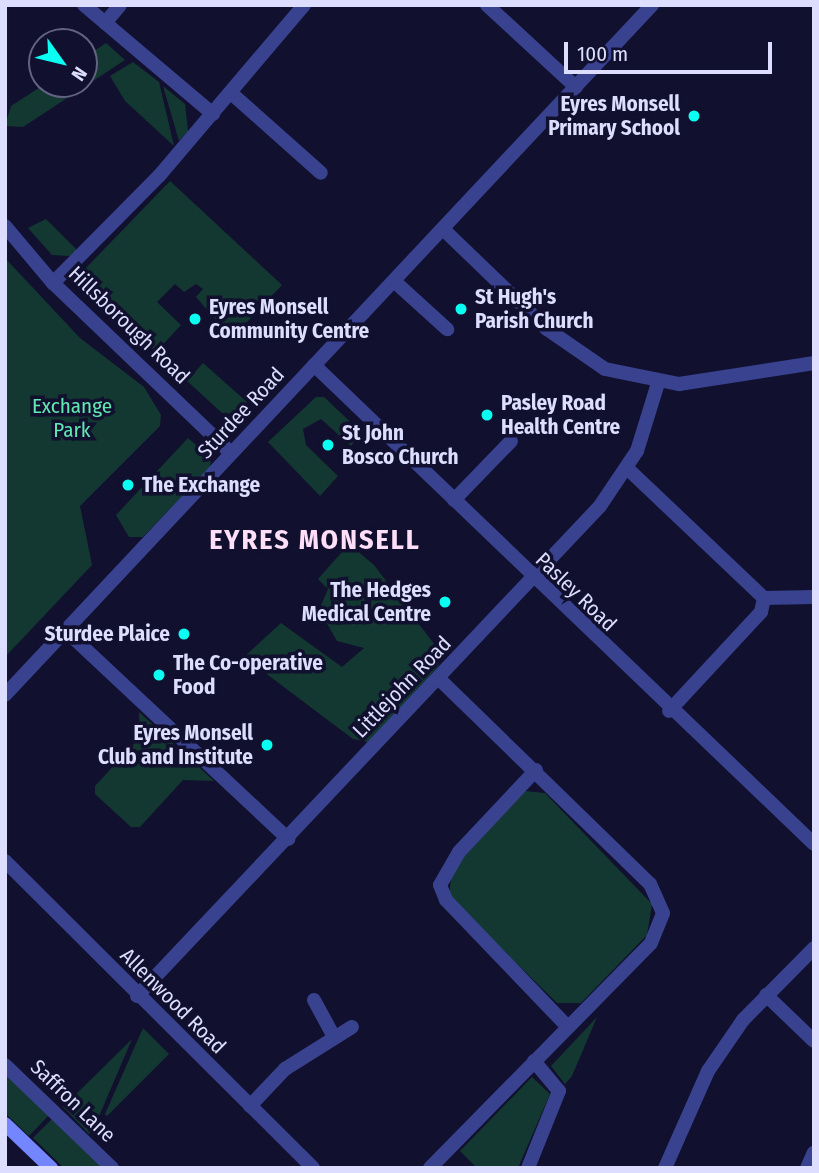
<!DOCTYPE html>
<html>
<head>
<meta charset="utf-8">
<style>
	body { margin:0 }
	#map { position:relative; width:819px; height:1173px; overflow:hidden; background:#11102e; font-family:"Fira Sans Condensed",sans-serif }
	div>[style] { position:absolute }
	.green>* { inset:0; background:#133831 }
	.minor>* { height:14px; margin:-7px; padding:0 7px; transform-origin:7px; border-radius:7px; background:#38428f }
	.tertiary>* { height:14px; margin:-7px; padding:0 7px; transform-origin:7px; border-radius:7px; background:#38428f }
	.secondary>* { height:14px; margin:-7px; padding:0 7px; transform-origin:7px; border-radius:7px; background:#7486ff }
	.dots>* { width:19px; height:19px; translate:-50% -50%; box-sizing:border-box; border:4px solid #11102e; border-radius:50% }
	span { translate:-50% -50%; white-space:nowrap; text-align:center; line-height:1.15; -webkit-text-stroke:7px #11102e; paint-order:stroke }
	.poi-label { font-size:21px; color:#dddeff; font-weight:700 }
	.right { translate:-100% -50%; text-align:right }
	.left { translate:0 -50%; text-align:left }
	.street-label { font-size:21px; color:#dddeff }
	.park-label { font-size:21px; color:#60e8b1 }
	.district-label { font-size:28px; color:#ffdff8; font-weight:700; letter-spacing:2px }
	.frame { position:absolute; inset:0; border:7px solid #dddeff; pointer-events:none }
	.north { position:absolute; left:28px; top:28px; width:70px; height:70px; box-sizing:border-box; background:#11102e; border:2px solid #636282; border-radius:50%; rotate:124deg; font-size:19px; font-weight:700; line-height:28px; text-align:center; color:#dddeff }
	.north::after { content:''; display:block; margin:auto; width:24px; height:32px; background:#09fff2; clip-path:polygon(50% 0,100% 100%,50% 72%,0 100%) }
	.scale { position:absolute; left:564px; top:42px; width:208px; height:32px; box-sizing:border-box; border:4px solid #dddeff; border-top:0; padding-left:9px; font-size:21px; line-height:24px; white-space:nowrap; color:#dddeff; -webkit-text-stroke:5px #11102e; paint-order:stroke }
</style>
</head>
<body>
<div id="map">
	<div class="green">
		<div style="clip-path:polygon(106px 43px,125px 60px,23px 127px,5px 126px,11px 106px,45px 84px,84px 84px,84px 58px)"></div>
		<div style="clip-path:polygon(133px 62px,159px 82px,174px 146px,125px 101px,110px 76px)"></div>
		<div style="clip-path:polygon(163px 86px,185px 104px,188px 131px,179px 141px)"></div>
		<div style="clip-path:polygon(170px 181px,282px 285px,232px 338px,196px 297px,203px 289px,196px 284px,184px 292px,175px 284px,157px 302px,181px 325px,156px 352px,84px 288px,84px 270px)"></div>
		<div style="clip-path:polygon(46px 219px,77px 250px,70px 256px,52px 255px,28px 228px)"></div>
		<div style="clip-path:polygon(5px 258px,80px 338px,144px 387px,161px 415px,160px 426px,80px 506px,92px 565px,5px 657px)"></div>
		<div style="clip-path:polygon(203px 363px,247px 402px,236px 414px,222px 413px,187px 381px)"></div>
		<div style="clip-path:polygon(316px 397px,324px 397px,361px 432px,351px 446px,321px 419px,303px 429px,306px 445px,338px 476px,320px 496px,268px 442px)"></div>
		<div style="clip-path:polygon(188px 438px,211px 458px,210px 467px,143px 537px,129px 537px,116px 515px)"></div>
		<div style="clip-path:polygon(349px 544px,374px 565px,438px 649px,439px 665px,372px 743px,353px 739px,244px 657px,281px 623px,342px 667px,364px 648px,337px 641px,319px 610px,328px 589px,318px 579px)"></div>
		<div style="clip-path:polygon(139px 712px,214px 781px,183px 780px,140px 827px,131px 827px,95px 794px,95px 786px,140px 737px)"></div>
		<div style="clip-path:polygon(525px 791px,545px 793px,652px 904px,647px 935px,581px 1003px,557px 1003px,449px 897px,452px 869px)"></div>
		<div style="clip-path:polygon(597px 1017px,572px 1076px,565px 1084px,551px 1066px)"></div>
		<div style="clip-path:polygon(143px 1028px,169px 1054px,107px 1116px,105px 1114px)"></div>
		<div style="clip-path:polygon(132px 1039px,94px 1128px,89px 1134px,63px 1107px)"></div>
		<div style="clip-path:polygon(5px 1073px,49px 1115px,29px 1136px,5px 1113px)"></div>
		<div style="clip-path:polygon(532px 1077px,550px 1094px,518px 1168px,477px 1168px,460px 1151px)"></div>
		<div style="clip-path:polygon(53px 1118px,104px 1168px,64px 1168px,33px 1138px)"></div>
	</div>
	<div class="minor">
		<div style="left:84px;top:5px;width:169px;rotate:40.2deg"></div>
		<div style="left:487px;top:5px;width:121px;rotate:42.7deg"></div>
		<div style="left:105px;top:23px;width:23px;rotate:-50deg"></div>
		<div style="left:231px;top:93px;width:120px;rotate:41.6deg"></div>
		<div style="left:443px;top:229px;width:144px;rotate:43.9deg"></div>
		<div style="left:547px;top:329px;width:70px;rotate:34.6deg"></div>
		<div style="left:605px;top:369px;width:76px;rotate:11.5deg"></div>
		<div style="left:679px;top:384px;width:137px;rotate:-8.8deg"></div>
		<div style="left:394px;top:281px;width:72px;rotate:42.2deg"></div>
		<div style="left:53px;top:283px;width:151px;rotate:-45.3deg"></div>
		<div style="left:159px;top:176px;width:224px;rotate:-49.7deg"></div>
		<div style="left:314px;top:365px;width:692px;rotate:43.77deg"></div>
		<div style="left:628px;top:469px;width:187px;rotate:43.5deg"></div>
		<div style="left:764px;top:598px;width:14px;rotate:102deg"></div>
		<div style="left:761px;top:612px;width:135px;rotate:132.9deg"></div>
		<div style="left:454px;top:500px;width:82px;rotate:-46deg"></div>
		<div style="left:764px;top:598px;width:50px;rotate:-1.1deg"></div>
		<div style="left:65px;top:630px;width:306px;rotate:43.1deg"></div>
		<div style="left:536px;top:770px;width:112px;rotate:133.2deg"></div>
		<div style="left:459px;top:852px;width:38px;rotate:120deg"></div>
		<div style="left:440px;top:885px;width:16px;rotate:68deg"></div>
		<div style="left:446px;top:900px;width:176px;rotate:46.2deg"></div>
		<div style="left:5px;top:861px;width:435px;rotate:44.9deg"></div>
		<div style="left:766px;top:995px;width:66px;rotate:43.8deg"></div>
		<div style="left:137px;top:996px;width:674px;rotate:-46.62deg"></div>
		<div style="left:600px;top:506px;width:66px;rotate:-56.1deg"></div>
		<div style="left:637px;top:451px;width:71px;rotate:-72.8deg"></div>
		<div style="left:314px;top:1000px;width:42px;rotate:61.6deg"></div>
		<div style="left:5px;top:1065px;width:149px;rotate:43.9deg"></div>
		<div style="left:250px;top:1106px;width:51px;rotate:-46.6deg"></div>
		<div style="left:285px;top:1069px;width:79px;rotate:-32.1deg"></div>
		<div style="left:430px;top:1168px;width:315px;rotate:-45.5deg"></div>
		<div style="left:651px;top:943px;width:32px;rotate:-68deg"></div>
		<div style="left:663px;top:913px;width:32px;rotate:-114deg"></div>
		<div style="left:650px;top:884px;width:294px;rotate:-135.8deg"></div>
		<div style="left:528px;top:1168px;width:83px;rotate:-68.1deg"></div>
		<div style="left:559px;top:1091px;width:39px;rotate:-130deg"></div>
		<div style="left:665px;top:1168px;width:106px;rotate:-66.1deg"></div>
		<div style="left:708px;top:1071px;width:62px;rotate:-55.5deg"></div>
		<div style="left:743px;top:1020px;width:101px;rotate:-45.4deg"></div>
		<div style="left:807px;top:1168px;width:17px;rotate:-66deg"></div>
	</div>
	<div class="tertiary">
		<div style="left:5px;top:226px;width:75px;rotate:49.9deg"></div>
		<div style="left:53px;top:283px;width:243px;rotate:43.7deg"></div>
		<div style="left:5px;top:695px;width:946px;rotate:-46.84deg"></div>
	</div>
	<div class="secondary">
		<div style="left:5px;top:1124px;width:64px;rotate:43.7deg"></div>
	</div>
	<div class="dots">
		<div style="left:694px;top:116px;background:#09fff2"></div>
		<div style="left:461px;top:309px;background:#09fff2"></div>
		<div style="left:195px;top:319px;background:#09fff2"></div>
		<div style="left:487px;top:415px;background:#09fff2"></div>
		<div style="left:328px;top:445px;background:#09fff2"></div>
		<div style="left:128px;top:485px;background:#09fff2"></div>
		<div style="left:445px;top:602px;background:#09fff2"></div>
		<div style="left:184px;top:634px;background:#09fff2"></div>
		<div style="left:159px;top:675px;background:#09fff2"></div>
		<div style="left:267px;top:745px;background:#09fff2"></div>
	</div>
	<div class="poi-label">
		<span class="right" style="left:680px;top:116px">Eyres Monsell<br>Primary School</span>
		<span class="left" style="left:475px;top:309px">St Hugh's<br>Parish Church</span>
		<span class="left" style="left:209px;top:319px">Eyres Monsell<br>Community Centre</span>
		<span class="left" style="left:501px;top:415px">Pasley Road<br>Health Centre</span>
		<span class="left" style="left:342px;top:445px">St John<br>Bosco Church</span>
		<span class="left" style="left:142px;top:485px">The Exchange</span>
		<span class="right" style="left:431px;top:602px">The Hedges<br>Medical Centre</span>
		<span class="right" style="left:170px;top:634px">Sturdee Plaice</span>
		<span class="left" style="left:173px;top:675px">The Co-operative<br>Food</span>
		<span class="right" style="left:253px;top:745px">Eyres Monsell<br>Club and Institute</span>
	</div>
	<div class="street-label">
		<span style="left:129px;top:325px;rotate:44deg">Hillsborough Road</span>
		<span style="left:241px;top:413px;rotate:-47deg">Sturdee Road</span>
		<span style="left:576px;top:592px;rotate:44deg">Pasley Road</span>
		<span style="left:402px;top:687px;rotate:-46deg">Littlejohn Road</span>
		<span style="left:173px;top:1001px;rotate:45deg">Allenwood Road</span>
		<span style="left:73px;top:1101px;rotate:44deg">Saffron Lane</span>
	</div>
	<div class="park-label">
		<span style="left:72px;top:418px">Exchange<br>Park</span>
	</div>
	<div class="district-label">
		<span style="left:315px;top:540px">EYRES MONSELL</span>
	</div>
	<div class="frame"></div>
	<div class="north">N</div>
	<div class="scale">100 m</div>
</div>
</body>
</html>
